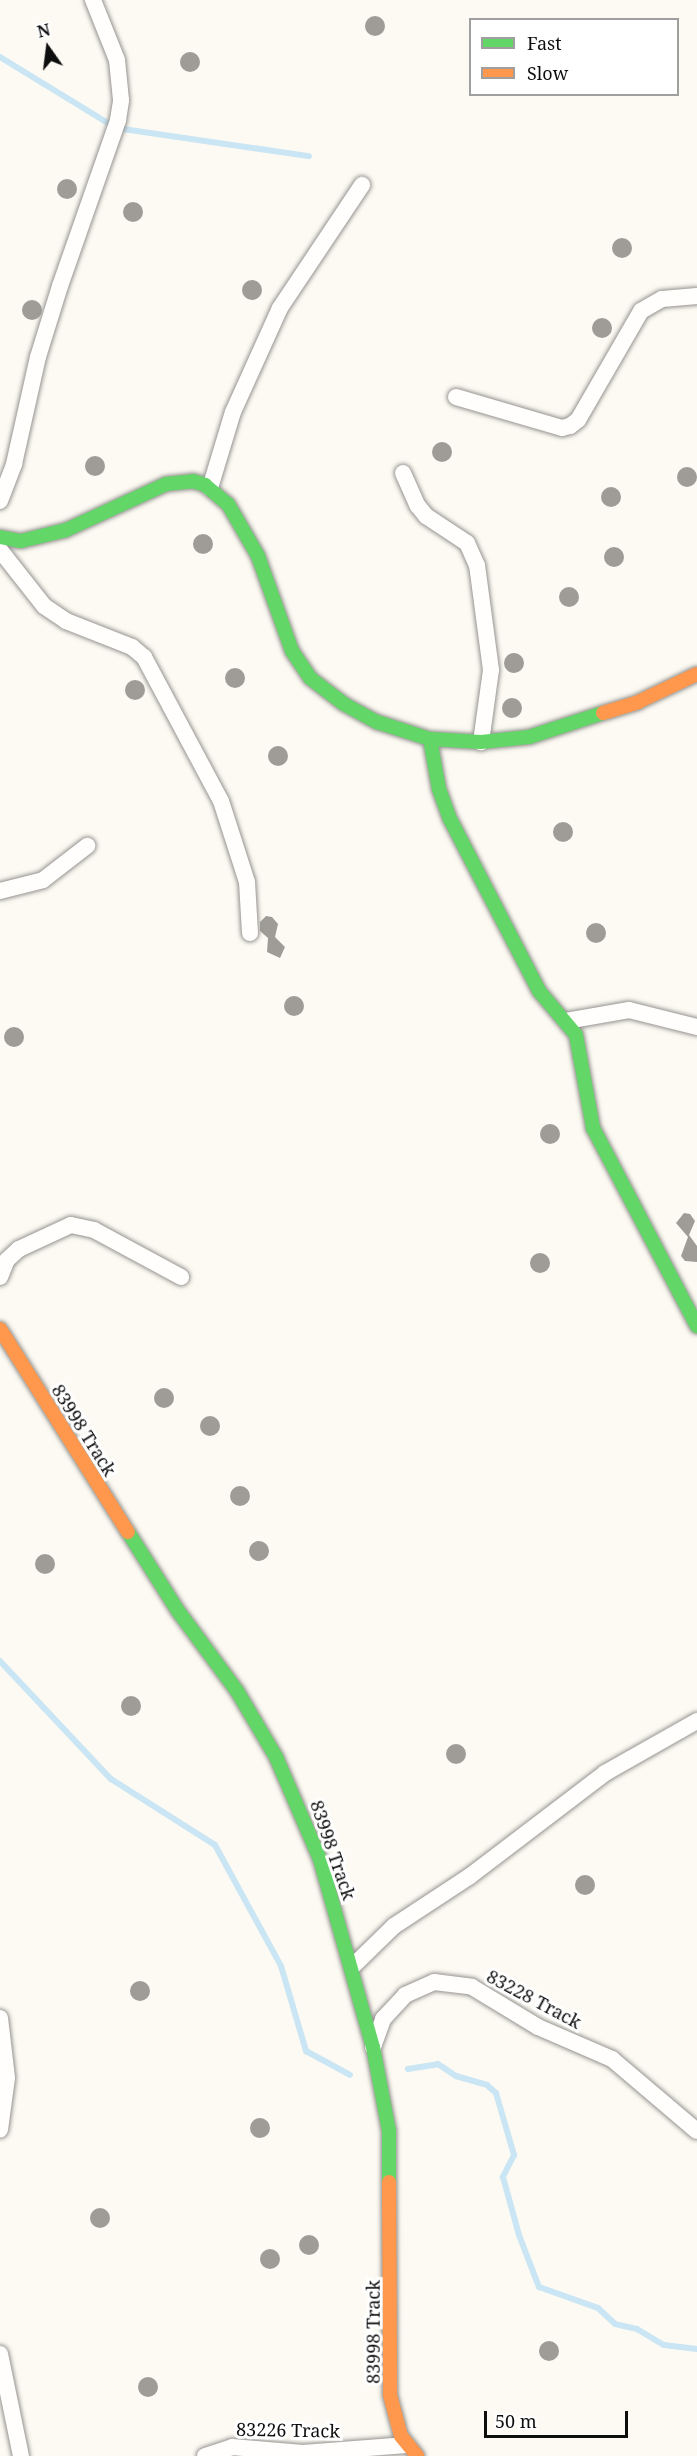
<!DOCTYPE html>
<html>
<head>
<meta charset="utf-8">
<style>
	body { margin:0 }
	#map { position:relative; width:697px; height:2456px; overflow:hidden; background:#fcfaf2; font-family:"Noto Serif",serif }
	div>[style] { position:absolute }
	.stream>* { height:6px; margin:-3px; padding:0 3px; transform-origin:3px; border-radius:3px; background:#cae5f4 }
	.building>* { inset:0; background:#9f9c98 }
	.round { border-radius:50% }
	.roads { filter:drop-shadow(0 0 2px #959491) drop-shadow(0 0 2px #959491) }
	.street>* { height:16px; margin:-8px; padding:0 8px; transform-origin:8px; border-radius:8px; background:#fffefd }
	.fast>* { height:14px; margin:-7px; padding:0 7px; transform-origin:7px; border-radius:7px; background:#63d668 }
	.slow>* { height:14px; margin:-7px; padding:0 7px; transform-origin:7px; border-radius:7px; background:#ff974d }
	span { translate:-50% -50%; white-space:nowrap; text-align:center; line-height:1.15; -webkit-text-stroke:6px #fff; paint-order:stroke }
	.street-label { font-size:18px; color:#0e0e0e }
	.legend { position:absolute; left:469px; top:18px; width:210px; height:78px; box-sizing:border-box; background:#fff; border:2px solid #9f9f9f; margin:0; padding:8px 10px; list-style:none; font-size:18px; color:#0e0e0e }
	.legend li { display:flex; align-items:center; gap:12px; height:30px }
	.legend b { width:30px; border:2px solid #9f9f9f }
	.north { position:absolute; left:18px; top:18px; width:60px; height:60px; -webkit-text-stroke:4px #fff; paint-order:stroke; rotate:346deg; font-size:16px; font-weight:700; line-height:24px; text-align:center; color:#0e0e0e }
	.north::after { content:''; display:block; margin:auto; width:21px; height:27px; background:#0e0e0e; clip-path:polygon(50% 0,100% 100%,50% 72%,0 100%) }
	.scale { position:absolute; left:484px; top:2411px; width:144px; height:27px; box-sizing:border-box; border:3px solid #0e0e0e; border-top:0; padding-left:8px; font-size:18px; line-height:21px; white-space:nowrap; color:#0e0e0e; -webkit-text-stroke:4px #fff; paint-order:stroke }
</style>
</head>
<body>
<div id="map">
	<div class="stream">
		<div style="left:0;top:57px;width:136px;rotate:31.5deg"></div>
		<div style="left:116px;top:128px;width:195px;rotate:8.3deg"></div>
		<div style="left:0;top:1661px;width:162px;rotate:46.8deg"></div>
		<div style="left:111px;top:1779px;width:123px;rotate:32.4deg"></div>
		<div style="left:215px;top:1845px;width:138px;rotate:61.4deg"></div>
		<div style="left:281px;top:1966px;width:89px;rotate:73.6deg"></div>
		<div style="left:306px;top:2051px;width:50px;rotate:28.6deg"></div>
		<div style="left:408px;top:2069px;width:30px;rotate:-9deg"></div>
		<div style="left:438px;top:2064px;width:22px;rotate:34deg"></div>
		<div style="left:456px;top:2076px;width:32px;rotate:16deg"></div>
		<div style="left:487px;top:2085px;width:12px;rotate:42deg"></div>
		<div style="left:496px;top:2093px;width:65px;rotate:73.8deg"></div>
		<div style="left:514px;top:2155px;width:25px;rotate:117deg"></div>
		<div style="left:503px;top:2177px;width:60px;rotate:74.6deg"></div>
		<div style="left:519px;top:2235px;width:56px;rotate:69deg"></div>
		<div style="left:539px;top:2287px;width:63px;rotate:19.6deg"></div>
		<div style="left:598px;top:2308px;width:23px;rotate:43deg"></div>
		<div style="left:615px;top:2324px;width:23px;rotate:13deg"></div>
		<div style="left:637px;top:2329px;width:31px;rotate:31deg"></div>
		<div style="left:664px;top:2345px;width:33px;rotate:7deg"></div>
	</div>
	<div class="building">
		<div class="round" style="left:365px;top:16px;width:20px;height:20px"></div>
		<div class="round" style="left:180px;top:52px;width:20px;height:20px"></div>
		<div class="round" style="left:57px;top:179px;width:20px;height:20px"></div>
		<div class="round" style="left:123px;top:202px;width:20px;height:20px"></div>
		<div class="round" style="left:612px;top:238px;width:20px;height:20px"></div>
		<div class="round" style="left:242px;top:280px;width:20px;height:20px"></div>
		<div class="round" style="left:22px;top:300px;width:20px;height:20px"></div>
		<div class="round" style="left:592px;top:318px;width:20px;height:20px"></div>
		<div class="round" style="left:432px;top:442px;width:20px;height:20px"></div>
		<div class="round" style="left:85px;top:456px;width:20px;height:20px"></div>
		<div class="round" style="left:677px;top:467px;width:20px;height:20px"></div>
		<div class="round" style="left:601px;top:487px;width:20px;height:20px"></div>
		<div class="round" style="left:193px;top:534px;width:20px;height:20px"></div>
		<div class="round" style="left:604px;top:547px;width:20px;height:20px"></div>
		<div class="round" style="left:559px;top:587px;width:20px;height:20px"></div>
		<div class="round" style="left:504px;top:653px;width:20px;height:20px"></div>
		<div class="round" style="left:225px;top:668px;width:20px;height:20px"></div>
		<div class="round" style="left:125px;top:680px;width:20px;height:20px"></div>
		<div class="round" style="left:502px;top:698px;width:20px;height:20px"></div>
		<div class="round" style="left:268px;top:746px;width:20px;height:20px"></div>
		<div class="round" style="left:553px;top:822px;width:20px;height:20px"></div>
		<div style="clip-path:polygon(266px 916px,272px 917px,278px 924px,275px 937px,285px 947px,280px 958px,267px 952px,268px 938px,260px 931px,260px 922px)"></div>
		<div class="round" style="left:586px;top:923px;width:20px;height:20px"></div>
		<div class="round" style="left:284px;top:996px;width:20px;height:20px"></div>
		<div class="round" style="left:4px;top:1027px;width:20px;height:20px"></div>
		<div class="round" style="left:540px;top:1124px;width:20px;height:20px"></div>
		<div style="clip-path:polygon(684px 1213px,690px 1214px,695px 1221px,689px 1235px,697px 1246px,697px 1262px,685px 1261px,681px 1256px,688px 1237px,676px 1223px)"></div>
		<div class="round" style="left:530px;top:1253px;width:20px;height:20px"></div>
		<div class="round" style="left:154px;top:1388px;width:20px;height:20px"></div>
		<div class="round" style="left:200px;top:1416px;width:20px;height:20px"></div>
		<div class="round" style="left:230px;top:1486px;width:20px;height:20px"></div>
		<div class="round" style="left:249px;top:1541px;width:20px;height:20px"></div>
		<div class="round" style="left:35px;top:1554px;width:20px;height:20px"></div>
		<div class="round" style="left:121px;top:1696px;width:20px;height:20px"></div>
		<div class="round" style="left:446px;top:1744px;width:20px;height:20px"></div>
		<div class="round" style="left:575px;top:1875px;width:20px;height:20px"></div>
		<div class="round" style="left:130px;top:1981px;width:20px;height:20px"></div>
		<div class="round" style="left:250px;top:2118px;width:20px;height:20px"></div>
		<div class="round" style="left:90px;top:2208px;width:20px;height:20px"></div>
		<div class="round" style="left:299px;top:2235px;width:20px;height:20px"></div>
		<div class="round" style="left:260px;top:2249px;width:20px;height:20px"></div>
		<div class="round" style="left:539px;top:2341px;width:20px;height:20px"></div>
		<div class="round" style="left:138px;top:2377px;width:20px;height:20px"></div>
	</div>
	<div class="roads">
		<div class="street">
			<div style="left:456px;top:397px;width:110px;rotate:16.3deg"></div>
			<div style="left:562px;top:428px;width:8px;rotate:-14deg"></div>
			<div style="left:570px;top:426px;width:10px;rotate:-37deg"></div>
			<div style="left:578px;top:420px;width:126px;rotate:-60deg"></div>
			<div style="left:641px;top:311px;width:24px;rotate:-30deg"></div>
			<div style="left:662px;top:299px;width:35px;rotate:-5deg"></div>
			<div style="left:403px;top:473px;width:36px;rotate:66deg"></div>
			<div style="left:418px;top:506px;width:13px;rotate:51deg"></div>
			<div style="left:426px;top:516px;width:49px;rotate:33.4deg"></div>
			<div style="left:467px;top:543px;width:24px;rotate:66deg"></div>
			<div style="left:477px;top:565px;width:106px;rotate:82.4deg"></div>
			<div style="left:491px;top:670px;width:73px;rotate:97.9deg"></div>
			<div style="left:210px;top:488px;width:79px;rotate:-73.2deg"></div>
			<div style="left:233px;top:412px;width:114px;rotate:-65.7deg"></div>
			<div style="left:280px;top:308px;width:148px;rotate:-56.3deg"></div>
			<div style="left:0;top:501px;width:40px;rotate:-69deg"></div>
			<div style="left:14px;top:464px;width:110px;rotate:-77.4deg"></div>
			<div style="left:38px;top:357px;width:74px;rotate:-72.8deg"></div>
			<div style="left:60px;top:286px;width:176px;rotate:-70.7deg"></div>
			<div style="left:118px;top:120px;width:20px;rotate:-81deg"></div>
			<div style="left:121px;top:100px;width:40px;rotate:-95.7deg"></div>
			<div style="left:117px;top:60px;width:65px;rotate:-111.8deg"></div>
			<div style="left:0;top:550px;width:71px;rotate:51.8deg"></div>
			<div style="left:44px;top:606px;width:27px;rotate:34deg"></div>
			<div style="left:66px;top:621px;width:71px;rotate:21.5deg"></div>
			<div style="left:132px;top:647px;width:16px;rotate:40deg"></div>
			<div style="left:144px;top:657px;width:163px;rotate:61.9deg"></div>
			<div style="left:221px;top:801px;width:85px;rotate:72.2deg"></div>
			<div style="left:247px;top:882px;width:51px;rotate:86.6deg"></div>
			<div style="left:0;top:891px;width:44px;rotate:-14.3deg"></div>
			<div style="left:43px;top:880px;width:56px;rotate:-37.7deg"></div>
			<div style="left:566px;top:1021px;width:64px;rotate:-9.9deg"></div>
			<div style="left:629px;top:1010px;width:70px;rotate:14deg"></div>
			<div style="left:0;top:1277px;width:18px;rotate:-68deg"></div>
			<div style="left:7px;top:1260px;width:16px;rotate:-43deg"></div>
			<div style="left:19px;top:1249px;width:57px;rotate:-24.8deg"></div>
			<div style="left:71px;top:1225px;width:24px;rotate:12deg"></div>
			<div style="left:94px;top:1230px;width:99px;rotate:28.4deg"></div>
			<div style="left:352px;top:1967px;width:59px;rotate:-44.3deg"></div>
			<div style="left:394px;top:1926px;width:91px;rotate:-33.3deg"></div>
			<div style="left:470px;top:1876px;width:170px;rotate:-37.3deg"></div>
			<div style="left:605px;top:1773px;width:106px;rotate:-29.5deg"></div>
			<div style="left:0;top:2018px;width:60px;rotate:83.3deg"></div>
			<div style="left:7px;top:2078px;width:52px;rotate:97.7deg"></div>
			<div style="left:373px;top:2047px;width:30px;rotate:-70deg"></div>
			<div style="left:383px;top:2019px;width:33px;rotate:-47deg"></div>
			<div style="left:405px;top:1995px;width:32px;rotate:-24deg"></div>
			<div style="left:434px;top:1982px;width:38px;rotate:7deg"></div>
			<div style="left:472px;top:1987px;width:77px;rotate:31.2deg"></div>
			<div style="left:538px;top:2027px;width:81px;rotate:23.4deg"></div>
			<div style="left:612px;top:2059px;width:111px;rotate:40.3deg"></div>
			<div style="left:0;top:2354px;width:104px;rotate:78.4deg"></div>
			<div style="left:205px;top:2456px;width:28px;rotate:-18deg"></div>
			<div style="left:232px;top:2447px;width:71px;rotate:4.8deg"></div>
			<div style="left:303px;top:2453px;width:104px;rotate:-4.4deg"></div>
		</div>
		<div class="fast">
			<div style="left:0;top:537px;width:21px;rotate:11deg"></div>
			<div style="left:21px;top:541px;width:46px;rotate:-13.7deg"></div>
			<div style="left:66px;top:530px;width:110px;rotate:-24.7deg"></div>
			<div style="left:166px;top:484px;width:27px;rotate:-6deg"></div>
			<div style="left:193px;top:481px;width:13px;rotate:18deg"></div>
			<div style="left:205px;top:485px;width:30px;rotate:40deg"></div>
			<div style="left:228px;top:504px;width:60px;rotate:60deg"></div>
			<div style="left:258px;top:556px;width:101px;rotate:70.3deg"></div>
			<div style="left:292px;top:651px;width:32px;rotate:56deg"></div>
			<div style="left:310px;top:678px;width:43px;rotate:37.4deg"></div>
			<div style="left:344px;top:704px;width:38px;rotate:29deg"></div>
			<div style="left:377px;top:722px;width:56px;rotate:17.8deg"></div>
			<div style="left:430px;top:739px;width:51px;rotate:3.4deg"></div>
			<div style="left:481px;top:742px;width:48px;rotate:-5.9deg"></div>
			<div style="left:529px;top:737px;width:78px;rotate:-18deg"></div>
			<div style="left:430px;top:739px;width:51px;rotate:79.8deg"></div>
			<div style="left:439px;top:789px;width:32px;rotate:70deg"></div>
			<div style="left:450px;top:819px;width:194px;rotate:62.6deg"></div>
			<div style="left:539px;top:991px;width:57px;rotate:49.9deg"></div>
			<div style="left:576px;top:1035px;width:95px;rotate:79.6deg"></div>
			<div style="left:593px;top:1128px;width:224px;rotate:62.3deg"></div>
			<div style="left:128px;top:1532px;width:93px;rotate:57.7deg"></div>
			<div style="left:178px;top:1611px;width:99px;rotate:53.6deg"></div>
			<div style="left:237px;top:1691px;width:77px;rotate:59.4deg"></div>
			<div style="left:276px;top:1757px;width:111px;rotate:66.7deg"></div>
			<div style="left:320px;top:1859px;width:195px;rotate:74.3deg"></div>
			<div style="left:373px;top:2047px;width:86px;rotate:79.2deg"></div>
			<div style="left:389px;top:2131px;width:51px;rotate:90deg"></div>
		</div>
		<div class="slow">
			<div style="left:603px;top:713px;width:37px;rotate:-17deg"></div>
			<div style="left:638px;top:702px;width:65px;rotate:-25.4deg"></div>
			<div style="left:0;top:1329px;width:240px;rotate:57.8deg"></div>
			<div style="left:389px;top:2182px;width:213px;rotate:89.7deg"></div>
			<div style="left:390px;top:2395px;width:42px;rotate:75deg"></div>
			<div style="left:401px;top:2436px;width:26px;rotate:51deg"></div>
		</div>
	</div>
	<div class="street-label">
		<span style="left:84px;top:1430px;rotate:58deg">83998 Track</span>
		<span style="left:333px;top:1850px;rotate:71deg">83998 Track</span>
		<span style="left:534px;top:1999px;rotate:28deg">83228 Track</span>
		<span style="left:373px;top:2332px;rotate:-90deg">83998 Track</span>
		<span style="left:288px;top:2430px;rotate:1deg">83226 Track</span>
	</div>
	<ul class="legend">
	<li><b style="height:8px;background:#63d668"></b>Fast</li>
	<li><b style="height:8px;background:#ff974d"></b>Slow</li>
	</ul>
	<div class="north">N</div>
	<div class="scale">50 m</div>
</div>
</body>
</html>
